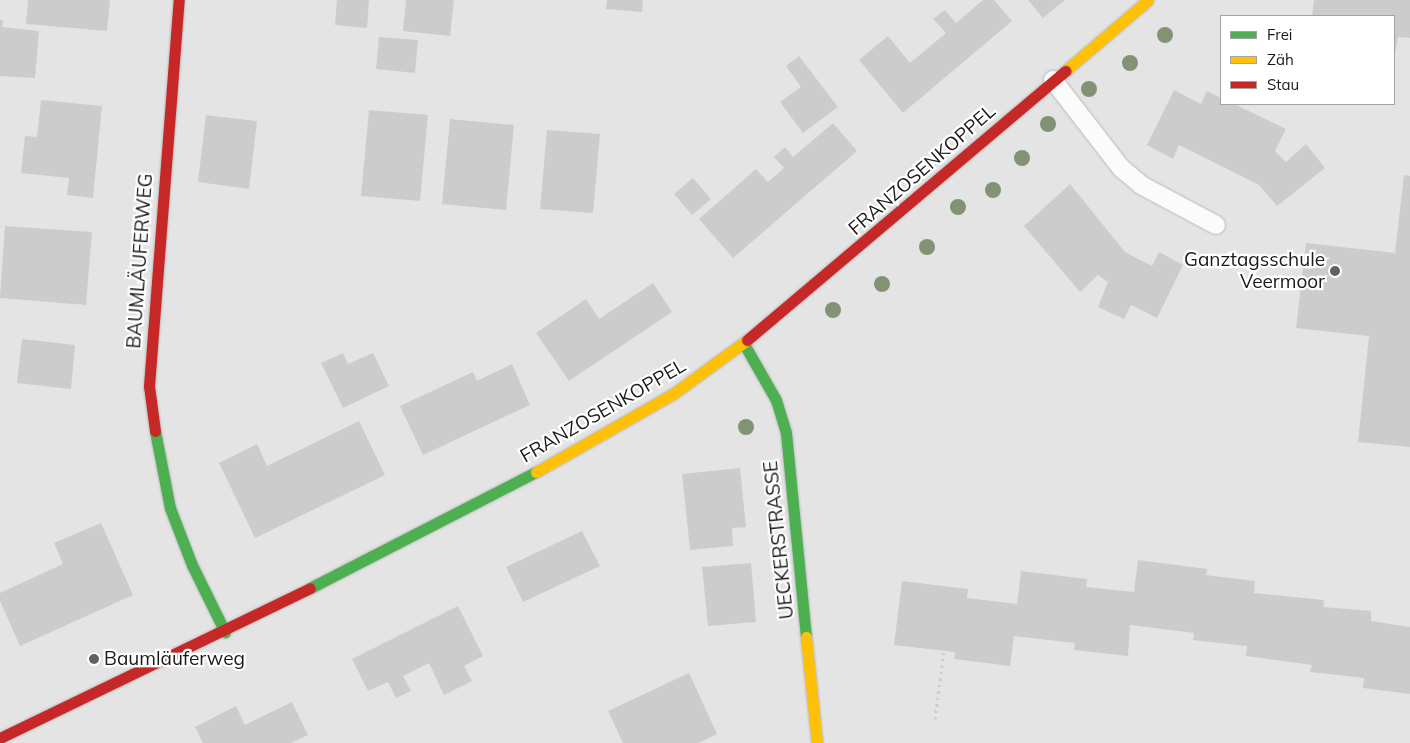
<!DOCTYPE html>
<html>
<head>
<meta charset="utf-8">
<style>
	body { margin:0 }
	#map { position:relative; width:1410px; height:743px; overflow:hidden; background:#e4e4e5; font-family:Mulish,sans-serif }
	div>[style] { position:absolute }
	.building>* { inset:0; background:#cdcccd }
	.path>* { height:3px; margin-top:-1.5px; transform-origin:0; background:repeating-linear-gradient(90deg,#cdcdcd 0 2.5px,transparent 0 6.5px) }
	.roads { filter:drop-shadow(0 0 1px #bababa) drop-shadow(0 0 1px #bababa) }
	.lane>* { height:18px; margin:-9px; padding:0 9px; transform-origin:9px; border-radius:9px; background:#fbfbfb }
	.fast>* { height:11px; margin:-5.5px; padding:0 5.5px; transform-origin:5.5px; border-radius:5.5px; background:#4caf50 }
	.slow>* { height:11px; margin:-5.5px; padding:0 5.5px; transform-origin:5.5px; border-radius:5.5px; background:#ffc107 }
	.jam>* { height:11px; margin:-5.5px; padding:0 5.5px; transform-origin:5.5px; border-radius:5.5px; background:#c62828 }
	.trees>* { width:16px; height:16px; margin:-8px; border-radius:50%; background:#829374 }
	.dots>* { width:14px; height:14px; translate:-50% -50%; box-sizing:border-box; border:2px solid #fff; border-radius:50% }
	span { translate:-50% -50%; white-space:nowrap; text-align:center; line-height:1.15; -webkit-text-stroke:4.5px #fff; paint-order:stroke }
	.street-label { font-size:19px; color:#1a1a1b }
	.poi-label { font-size:19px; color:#1a1a1b }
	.right { translate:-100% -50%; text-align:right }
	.left { translate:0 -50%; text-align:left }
	.legend { position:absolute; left:1220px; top:15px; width:175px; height:90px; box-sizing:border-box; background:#fff; border:1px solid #a3a3a4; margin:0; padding:6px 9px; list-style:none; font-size:15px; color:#1a1a1b }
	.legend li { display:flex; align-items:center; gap:10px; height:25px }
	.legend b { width:25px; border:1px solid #a3a3a4 }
</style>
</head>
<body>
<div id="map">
	<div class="building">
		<div style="clip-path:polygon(28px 0,110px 0,107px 31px,26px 24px)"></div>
		<div style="clip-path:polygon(337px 0,369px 0,367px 28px,335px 25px)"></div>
		<div style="clip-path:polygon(406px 0,454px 0,450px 36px,403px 31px)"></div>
		<div style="clip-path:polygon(607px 0,643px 0,642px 12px,606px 9px)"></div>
		<div style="clip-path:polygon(983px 0,994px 0,1012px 21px,903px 113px,859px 60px,888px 36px,910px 63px,946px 33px,933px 19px,945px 10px,956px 23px)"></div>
		<div style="clip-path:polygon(1028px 0,1065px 0,1043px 18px)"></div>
		<div style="clip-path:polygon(1314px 0,1410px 0,1410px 38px,1398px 37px,1394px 59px,1394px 16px,1312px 16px)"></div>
		<div style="clip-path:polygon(0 20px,3px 20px,2px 27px,39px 31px,35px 78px,0 76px)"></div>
		<div style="clip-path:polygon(379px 37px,418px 40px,415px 73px,376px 69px)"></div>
		<div style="clip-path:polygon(799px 56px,838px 107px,803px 133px,780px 102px,801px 87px,786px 66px)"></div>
		<div style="clip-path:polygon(1174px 90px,1201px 104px,1207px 91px,1221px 98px,1221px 104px,1234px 104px,1286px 129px,1275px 151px,1286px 162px,1306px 144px,1325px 168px,1277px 206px,1259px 185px,1179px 145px,1173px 159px,1147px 145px)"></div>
		<div style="clip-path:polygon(41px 100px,102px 106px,93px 198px,67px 195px,69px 178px,21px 173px,25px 136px,37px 137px)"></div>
		<div style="clip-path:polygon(369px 110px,428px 115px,420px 201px,361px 196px)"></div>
		<div style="clip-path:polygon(206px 115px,257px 121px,249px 189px,198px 182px)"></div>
		<div style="clip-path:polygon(450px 119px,514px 125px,506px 210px,442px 204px)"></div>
		<div style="clip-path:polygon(833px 123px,857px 151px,733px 258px,699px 219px,756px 169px,768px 182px,784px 168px,774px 157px,785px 147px,793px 157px)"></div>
		<div style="clip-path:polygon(547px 130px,600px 134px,593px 213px,540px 209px)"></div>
		<div style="clip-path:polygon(1404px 175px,1410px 176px,1410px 447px,1358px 442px,1369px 336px,1296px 328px,1306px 243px,1395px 253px)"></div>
		<div style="clip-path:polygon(693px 178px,711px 199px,692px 215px,674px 194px)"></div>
		<div style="clip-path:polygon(1070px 184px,1125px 252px,1152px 266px,1159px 252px,1183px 265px,1157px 318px,1131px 305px,1124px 319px,1098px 307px,1108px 282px,1098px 275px,1080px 292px,1024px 226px)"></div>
		<div style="clip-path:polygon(5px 226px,92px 232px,86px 305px,0 298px)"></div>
		<div style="clip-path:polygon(653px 283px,672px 312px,569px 381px,536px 333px,586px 299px,599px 319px)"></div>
		<div style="clip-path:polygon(22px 339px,75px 345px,71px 389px,17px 383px)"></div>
		<div style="clip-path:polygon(343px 353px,348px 364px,373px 353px,389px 386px,343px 408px,321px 363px)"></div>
		<div style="clip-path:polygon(512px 364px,530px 405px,423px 455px,400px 406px,473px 372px,477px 381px)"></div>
		<div style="clip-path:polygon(359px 421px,385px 475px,255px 538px,219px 463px,257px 444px,267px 466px)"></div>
		<div style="clip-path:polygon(740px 468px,746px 527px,732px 528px,733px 546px,690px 550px,682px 474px)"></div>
		<div style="clip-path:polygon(101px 523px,133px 595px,20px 646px,0 601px,0 593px,63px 564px,54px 543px)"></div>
		<div style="clip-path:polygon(582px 531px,600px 566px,523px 602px,506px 567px)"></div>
		<div style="clip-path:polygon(1138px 560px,1207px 569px,1206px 575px,1255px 581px,1254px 593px,1324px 600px,1323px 607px,1371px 611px,1371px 621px,1410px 627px,1410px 694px,1363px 688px,1364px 678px,1310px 672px,1312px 665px,1246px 656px,1247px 646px,1193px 640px,1194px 633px,1130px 625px,1128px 656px,1074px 650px,1075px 643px,1014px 636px,1010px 666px,954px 659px,955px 652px,894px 645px,902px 581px,968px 589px,967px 598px,1017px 604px,1021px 571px,1087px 579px,1086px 587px,1134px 592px)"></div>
		<div style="clip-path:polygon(751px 563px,756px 622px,708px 626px,702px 567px)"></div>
		<div style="clip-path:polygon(458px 606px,483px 656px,464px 666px,472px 681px,444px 695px,429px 663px,403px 676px,411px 691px,396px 698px,388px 682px,368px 691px,352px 659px)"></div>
		<div style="clip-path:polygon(689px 673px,717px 734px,698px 743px,623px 743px,608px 711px)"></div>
		<div style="clip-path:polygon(292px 702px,308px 735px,291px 743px,203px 743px,195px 727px,236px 706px,245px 725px)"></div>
	</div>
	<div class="path">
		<div style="left:935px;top:719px;width:69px;rotate:-82.5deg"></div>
	</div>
	<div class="roads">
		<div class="lane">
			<div style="left:1053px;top:80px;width:111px;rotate:52.3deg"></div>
			<div style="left:1121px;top:168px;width:26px;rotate:40deg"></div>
			<div style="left:1141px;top:185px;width:85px;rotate:28.1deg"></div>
		</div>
		<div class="fast">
			<div style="left:744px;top:344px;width:64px;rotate:60.3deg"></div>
			<div style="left:776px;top:400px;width:34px;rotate:73deg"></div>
			<div style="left:786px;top:433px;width:205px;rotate:84.4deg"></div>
			<div style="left:155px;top:431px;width:78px;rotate:79deg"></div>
			<div style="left:170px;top:508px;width:61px;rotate:68.9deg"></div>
			<div style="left:192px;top:565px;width:75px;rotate:63.8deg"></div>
			<div style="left:310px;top:588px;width:254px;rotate:-27.2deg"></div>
		</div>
		<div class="slow">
			<div style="left:1065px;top:71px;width:109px;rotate:-40.5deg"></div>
			<div style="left:536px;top:472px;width:158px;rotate:-29.7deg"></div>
			<div style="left:673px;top:394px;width:92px;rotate:-36.1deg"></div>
			<div style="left:806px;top:637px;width:107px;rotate:84.1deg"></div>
		</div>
		<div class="jam">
			<div style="left:747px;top:340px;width:417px;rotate:-40.2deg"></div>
			<div style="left:155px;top:431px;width:45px;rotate:-97.6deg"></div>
			<div style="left:149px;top:386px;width:387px;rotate:-85.6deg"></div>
			<div style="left:0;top:738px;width:344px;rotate:-25.8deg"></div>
		</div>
	</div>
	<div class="trees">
		<div style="left:1165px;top:35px"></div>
		<div style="left:1130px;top:63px"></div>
		<div style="left:1089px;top:89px"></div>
		<div style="left:1048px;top:124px"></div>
		<div style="left:1022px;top:158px"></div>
		<div style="left:993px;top:190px"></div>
		<div style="left:958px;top:207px"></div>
		<div style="left:927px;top:247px"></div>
		<div style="left:882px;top:284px"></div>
		<div style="left:833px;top:310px"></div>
		<div style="left:746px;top:427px"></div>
	</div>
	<div class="dots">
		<div style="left:1335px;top:271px;background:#616162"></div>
		<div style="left:94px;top:659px;background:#616162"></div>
	</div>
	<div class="street-label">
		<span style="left:922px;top:170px;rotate:-41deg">FRANZOSENKOPPEL</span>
		<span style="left:140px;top:261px;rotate:-86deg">BAUMLÄUFERWEG</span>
		<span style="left:603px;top:411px;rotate:-30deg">FRANZOSENKOPPEL</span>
		<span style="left:779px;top:540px;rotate:-96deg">UECKERSTRASSE</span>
	</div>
	<div class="poi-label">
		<span class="right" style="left:1325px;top:271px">Ganztagsschule<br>Veermoor</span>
		<span class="left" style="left:104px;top:659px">Baumläuferweg</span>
	</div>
	<ul class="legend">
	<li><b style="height:6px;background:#4caf50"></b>Frei</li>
	<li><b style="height:6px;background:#ffc107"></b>Zäh</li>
	<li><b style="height:6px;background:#c62828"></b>Stau</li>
	</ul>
</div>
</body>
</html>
